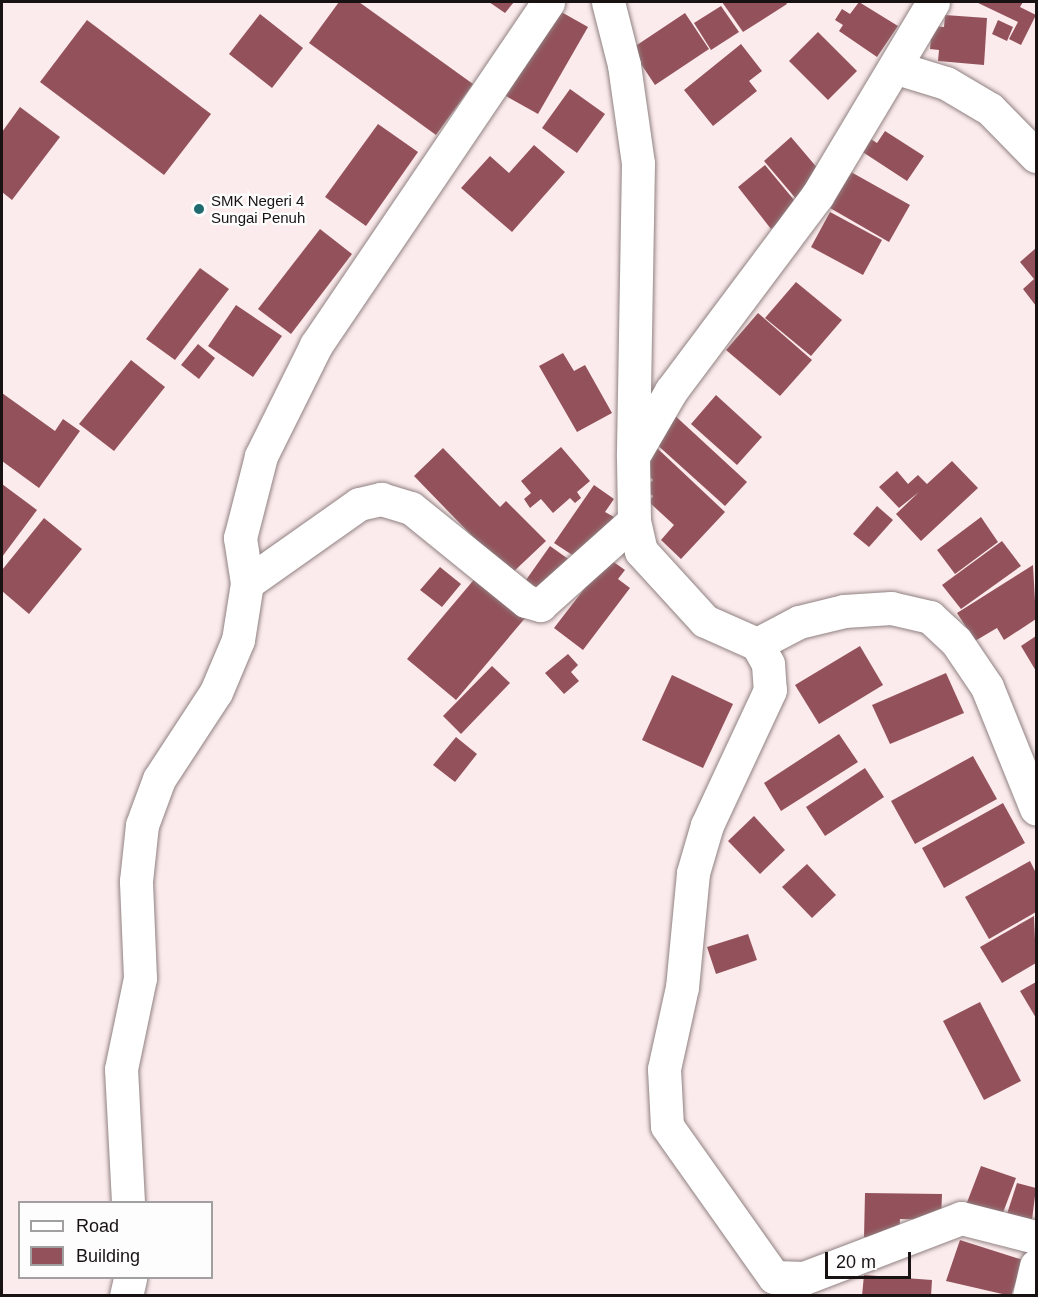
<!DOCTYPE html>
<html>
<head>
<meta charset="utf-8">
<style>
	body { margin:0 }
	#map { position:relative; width:1038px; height:1297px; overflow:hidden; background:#fcebec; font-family:Helvetica,sans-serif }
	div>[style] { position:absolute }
	.building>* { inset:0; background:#93525b }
	.roads { filter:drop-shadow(0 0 2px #908182) drop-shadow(0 0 2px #908182) }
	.minor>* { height:33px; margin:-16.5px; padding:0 16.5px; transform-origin:16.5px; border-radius:16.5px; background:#fff }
	.dots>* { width:16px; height:16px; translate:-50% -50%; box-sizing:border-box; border:3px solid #fdfdfd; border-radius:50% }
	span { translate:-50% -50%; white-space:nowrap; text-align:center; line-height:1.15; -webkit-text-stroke:4.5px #fdfdfd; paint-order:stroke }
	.poi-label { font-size:15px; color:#181213 }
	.left { translate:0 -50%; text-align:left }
	.frame { position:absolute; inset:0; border:3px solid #181213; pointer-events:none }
	.legend { position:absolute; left:18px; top:1201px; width:195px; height:78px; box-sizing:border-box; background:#fdfdfd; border:2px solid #a19f9f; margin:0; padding:8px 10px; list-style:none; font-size:18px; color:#181213 }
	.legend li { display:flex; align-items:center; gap:12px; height:30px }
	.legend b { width:30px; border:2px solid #a19f9f }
	.scale { position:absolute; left:825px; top:1252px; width:86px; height:27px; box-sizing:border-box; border:3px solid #181213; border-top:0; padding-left:8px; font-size:18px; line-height:21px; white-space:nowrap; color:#181213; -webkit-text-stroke:4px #fdfdfd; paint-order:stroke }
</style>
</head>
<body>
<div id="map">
	<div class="building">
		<div style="clip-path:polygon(339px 2px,359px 2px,473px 84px,436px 135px,309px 43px)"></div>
		<div style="clip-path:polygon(489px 2px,514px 2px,505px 13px)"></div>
		<div style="clip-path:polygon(722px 2px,786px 2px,787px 4px,743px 32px)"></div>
		<div style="clip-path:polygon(859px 2px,898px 26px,877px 57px,839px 31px,843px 25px,835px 20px,842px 9px,850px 14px)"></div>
		<div style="clip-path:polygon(976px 2px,1023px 2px,1020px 7px,1036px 15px,1021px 45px,1009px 39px,1018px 22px)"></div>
		<div style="clip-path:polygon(721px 6px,739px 32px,711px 50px,694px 23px)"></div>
		<div style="clip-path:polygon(556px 9px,588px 27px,538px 114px,506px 96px)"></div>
		<div style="clip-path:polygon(685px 13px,709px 49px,655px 85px,631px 49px)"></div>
		<div style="clip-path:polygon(260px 14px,303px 48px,272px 88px,229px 54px)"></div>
		<div style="clip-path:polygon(945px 15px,987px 18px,984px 65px,938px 61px,939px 50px,930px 49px,932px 26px,944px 27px)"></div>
		<div style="clip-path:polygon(87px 20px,211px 114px,164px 175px,40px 82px)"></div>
		<div style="clip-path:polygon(998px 20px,1013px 27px,1007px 41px,992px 34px)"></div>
		<div style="clip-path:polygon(818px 32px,857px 71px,828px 100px,789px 61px)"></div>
		<div style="clip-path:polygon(741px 44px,762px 71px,749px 81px,757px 91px,713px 126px,684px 90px)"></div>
		<div style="clip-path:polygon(570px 89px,605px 114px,577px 153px,542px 128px)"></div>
		<div style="clip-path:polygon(20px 107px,60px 137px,12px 200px,2px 192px,2px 132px)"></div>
		<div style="clip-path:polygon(378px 124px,418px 152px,366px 226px,325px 197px)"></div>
		<div style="clip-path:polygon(885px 131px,924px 156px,907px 181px,855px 147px,863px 134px,877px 143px)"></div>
		<div style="clip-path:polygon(791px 137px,825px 177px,797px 200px,764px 161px)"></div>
		<div style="clip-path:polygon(534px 145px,565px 172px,512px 232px,461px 188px,490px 156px,509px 173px)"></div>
		<div style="clip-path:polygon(765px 165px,799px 206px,771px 229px,738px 187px)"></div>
		<div style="clip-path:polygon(851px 172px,910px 205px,889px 242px,830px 208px)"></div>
		<div style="clip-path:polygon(830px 212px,882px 240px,863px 275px,811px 247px)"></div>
		<div style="clip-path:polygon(320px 229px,352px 254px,291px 334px,258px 309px)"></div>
		<div style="clip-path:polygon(1036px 248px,1036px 306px,1023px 289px,1034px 279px,1020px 262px)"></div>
		<div style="clip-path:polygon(200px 268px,229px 289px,175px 360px,146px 339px)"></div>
		<div style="clip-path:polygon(796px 282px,842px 320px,811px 356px,765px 318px)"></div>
		<div style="clip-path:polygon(236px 305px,282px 336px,253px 377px,208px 346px)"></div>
		<div style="clip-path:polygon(758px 313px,812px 360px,780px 396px,726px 350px)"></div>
		<div style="clip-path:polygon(198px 344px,215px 358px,199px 379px,181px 365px)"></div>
		<div style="clip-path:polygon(563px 353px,574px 371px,585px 365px,612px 413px,577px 432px,539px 366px)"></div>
		<div style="clip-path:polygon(131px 360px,165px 387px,114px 451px,79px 424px)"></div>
		<div style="clip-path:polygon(2px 393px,55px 431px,63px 419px,80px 431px,39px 488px,2px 461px)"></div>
		<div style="clip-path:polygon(716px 395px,762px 437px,737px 465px,691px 424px)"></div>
		<div style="clip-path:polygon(671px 412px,747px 482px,725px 506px,654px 442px)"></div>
		<div style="clip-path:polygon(561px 447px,590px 481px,577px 492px,581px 498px,575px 503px,570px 498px,553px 513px,541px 499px,530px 508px,524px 499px,531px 493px,521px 481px)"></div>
		<div style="clip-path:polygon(443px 448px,500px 507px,506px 501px,546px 541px,510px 575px,414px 476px)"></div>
		<div style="clip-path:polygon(657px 448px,725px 512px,681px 559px,661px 540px,674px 525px,649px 502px,653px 496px,644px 489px,653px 480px,640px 467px)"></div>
		<div style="clip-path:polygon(952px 461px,978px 488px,921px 541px,896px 514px,919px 492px,899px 508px,879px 487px,897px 471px,908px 484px,918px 475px,927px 484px)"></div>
		<div style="clip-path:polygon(2px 484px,37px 510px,2px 557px)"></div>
		<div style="clip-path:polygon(594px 485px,614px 499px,605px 512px,614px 517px,583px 562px,554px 543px)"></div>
		<div style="clip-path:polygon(877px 506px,893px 520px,869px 547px,853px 534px)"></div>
		<div style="clip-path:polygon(981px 517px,998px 542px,955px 574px,937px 550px)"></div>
		<div style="clip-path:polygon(44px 518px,82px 549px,29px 614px,2px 591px,2px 570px)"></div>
		<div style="clip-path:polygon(1002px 541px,1021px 566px,961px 609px,942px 585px)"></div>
		<div style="clip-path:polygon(550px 546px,571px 561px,547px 595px,526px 580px)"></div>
		<div style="clip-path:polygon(608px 558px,625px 570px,618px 579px,630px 588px,583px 650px,554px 628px)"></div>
		<div style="clip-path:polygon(1033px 565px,1036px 619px,1004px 640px,997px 628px,975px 641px,957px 613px)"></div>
		<div style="clip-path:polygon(440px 567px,461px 584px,442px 607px,420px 590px)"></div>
		<div style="clip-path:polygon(477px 576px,526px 617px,456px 700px,407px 659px)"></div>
		<div style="clip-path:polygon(1036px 636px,1036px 671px,1021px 646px)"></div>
		<div style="clip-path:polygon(860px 646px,883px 685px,819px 724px,795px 685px)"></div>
		<div style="clip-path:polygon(568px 654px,578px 665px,571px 672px,579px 681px,564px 694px,545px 673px)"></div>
		<div style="clip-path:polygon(492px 666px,510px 683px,461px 734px,443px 716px)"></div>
		<div style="clip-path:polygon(946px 673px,964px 713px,890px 744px,872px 705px)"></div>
		<div style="clip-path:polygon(672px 675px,733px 704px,703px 768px,642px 740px)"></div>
		<div style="clip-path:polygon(839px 734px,858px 762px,781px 811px,764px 783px)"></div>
		<div style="clip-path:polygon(456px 737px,477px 754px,455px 782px,433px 765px)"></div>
		<div style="clip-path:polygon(973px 756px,997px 799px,915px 844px,891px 801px)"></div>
		<div style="clip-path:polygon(865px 768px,884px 797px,825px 836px,806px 807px)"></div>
		<div style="clip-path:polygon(1003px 803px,1025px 843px,944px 888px,922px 848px)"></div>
		<div style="clip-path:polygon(754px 816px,785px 850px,760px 874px,728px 841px)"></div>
		<div style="clip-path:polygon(1030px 861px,1036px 873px,1036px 912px,989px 939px,965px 897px)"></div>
		<div style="clip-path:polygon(807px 864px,836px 895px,812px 918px,782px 887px)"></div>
		<div style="clip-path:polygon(1034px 916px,1036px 963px,1002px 983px,980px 947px)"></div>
		<div style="clip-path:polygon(748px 934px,757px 960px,716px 974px,707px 947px)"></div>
		<div style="clip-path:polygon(1036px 982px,1036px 1018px,1020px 991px)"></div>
		<div style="clip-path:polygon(980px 1002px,1021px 1081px,984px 1100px,943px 1021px)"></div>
		<div style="clip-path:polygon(981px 1166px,1016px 1178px,1001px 1218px,966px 1205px)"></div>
		<div style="clip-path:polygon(1017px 1183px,1036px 1188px,1031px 1228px,1005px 1220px)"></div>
		<div style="clip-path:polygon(865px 1193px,942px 1194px,941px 1220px,900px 1219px,899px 1237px,864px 1237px)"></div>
		<div style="clip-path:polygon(960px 1240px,1023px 1260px,1011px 1296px,946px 1281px)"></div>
		<div style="clip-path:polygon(864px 1275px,932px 1280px,931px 1296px,862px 1296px)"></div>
	</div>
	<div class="roads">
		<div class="minor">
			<div style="left:608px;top:2px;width:65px;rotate:75.7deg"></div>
			<div style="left:624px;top:65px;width:99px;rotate:81.9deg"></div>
			<div style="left:638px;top:163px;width:294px;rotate:91deg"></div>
			<div style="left:633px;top:457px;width:64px;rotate:89.1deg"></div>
			<div style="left:634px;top:521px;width:31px;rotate:77deg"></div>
			<div style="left:641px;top:551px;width:95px;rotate:47.6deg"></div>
			<div style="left:705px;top:621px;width:57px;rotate:23.9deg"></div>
			<div style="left:757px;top:644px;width:47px;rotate:-27.6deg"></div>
			<div style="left:799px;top:622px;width:46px;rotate:-13.7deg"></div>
			<div style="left:844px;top:611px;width:47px;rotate:-3.7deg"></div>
			<div style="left:891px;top:608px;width:40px;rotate:13deg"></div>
			<div style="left:930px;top:617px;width:35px;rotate:43deg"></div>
			<div style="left:956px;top:641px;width:55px;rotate:56deg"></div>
			<div style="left:987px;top:687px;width:131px;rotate:68deg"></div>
			<div style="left:897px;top:68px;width:51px;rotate:17deg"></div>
			<div style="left:946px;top:83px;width:51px;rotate:30.6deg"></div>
			<div style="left:990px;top:109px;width:66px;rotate:45.6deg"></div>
			<div style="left:635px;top:453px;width:72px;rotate:-59.9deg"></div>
			<div style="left:671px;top:391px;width:244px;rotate:-53.2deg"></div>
			<div style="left:817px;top:196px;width:226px;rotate:-59.1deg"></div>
			<div style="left:247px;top:583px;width:137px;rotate:-35.2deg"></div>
			<div style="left:359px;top:504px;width:23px;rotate:-13deg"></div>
			<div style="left:381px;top:499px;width:31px;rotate:17deg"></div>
			<div style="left:411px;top:508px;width:148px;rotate:39deg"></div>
			<div style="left:526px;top:601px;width:15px;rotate:16deg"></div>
			<div style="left:540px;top:605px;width:126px;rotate:-41.8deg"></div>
			<div style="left:757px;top:644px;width:23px;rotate:61deg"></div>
			<div style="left:768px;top:664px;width:26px;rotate:86deg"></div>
			<div style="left:770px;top:690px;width:149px;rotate:115deg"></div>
			<div style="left:707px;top:825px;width:50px;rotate:106.3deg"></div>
			<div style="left:693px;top:873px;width:115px;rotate:95.5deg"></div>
			<div style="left:682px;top:987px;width:84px;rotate:102.4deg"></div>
			<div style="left:664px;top:1069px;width:57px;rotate:87deg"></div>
			<div style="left:667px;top:1126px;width:185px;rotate:54.7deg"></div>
			<div style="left:774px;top:1277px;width:30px;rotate:2deg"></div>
			<div style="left:804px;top:1278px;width:168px;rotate:-20.9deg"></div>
			<div style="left:961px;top:1218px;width:77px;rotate:14.2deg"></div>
			<div style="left:128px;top:1202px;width:133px;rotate:-93deg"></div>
			<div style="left:121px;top:1069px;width:93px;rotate:-78.2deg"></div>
			<div style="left:140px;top:978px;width:97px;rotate:-92.4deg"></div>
			<div style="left:136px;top:881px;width:56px;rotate:-83.9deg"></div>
			<div style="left:142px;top:825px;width:49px;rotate:-69.7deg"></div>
			<div style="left:159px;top:779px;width:104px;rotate:-56.8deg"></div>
			<div style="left:216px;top:692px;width:56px;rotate:-67.1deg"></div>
			<div style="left:238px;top:640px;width:58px;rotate:-81deg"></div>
			<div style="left:247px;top:583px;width:46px;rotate:-98.8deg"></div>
			<div style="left:240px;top:538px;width:85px;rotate:-75.6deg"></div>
			<div style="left:261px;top:456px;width:124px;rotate:-63.6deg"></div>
			<div style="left:316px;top:345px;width:414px;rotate:-55.9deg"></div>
			<div style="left:126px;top:1296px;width:18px;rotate:-77deg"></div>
			<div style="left:1029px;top:1296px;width:31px;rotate:-77deg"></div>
		</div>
	</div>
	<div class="dots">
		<div style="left:199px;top:209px;background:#1f6b6f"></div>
	</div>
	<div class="poi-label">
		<span class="left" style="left:211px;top:209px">SMK Negeri 4<br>Sungai Penuh</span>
	</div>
	<div class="frame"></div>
	<ul class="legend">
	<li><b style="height:8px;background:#fff"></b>Road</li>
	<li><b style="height:16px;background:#93525b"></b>Building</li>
	</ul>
	<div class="scale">20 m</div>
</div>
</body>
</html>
